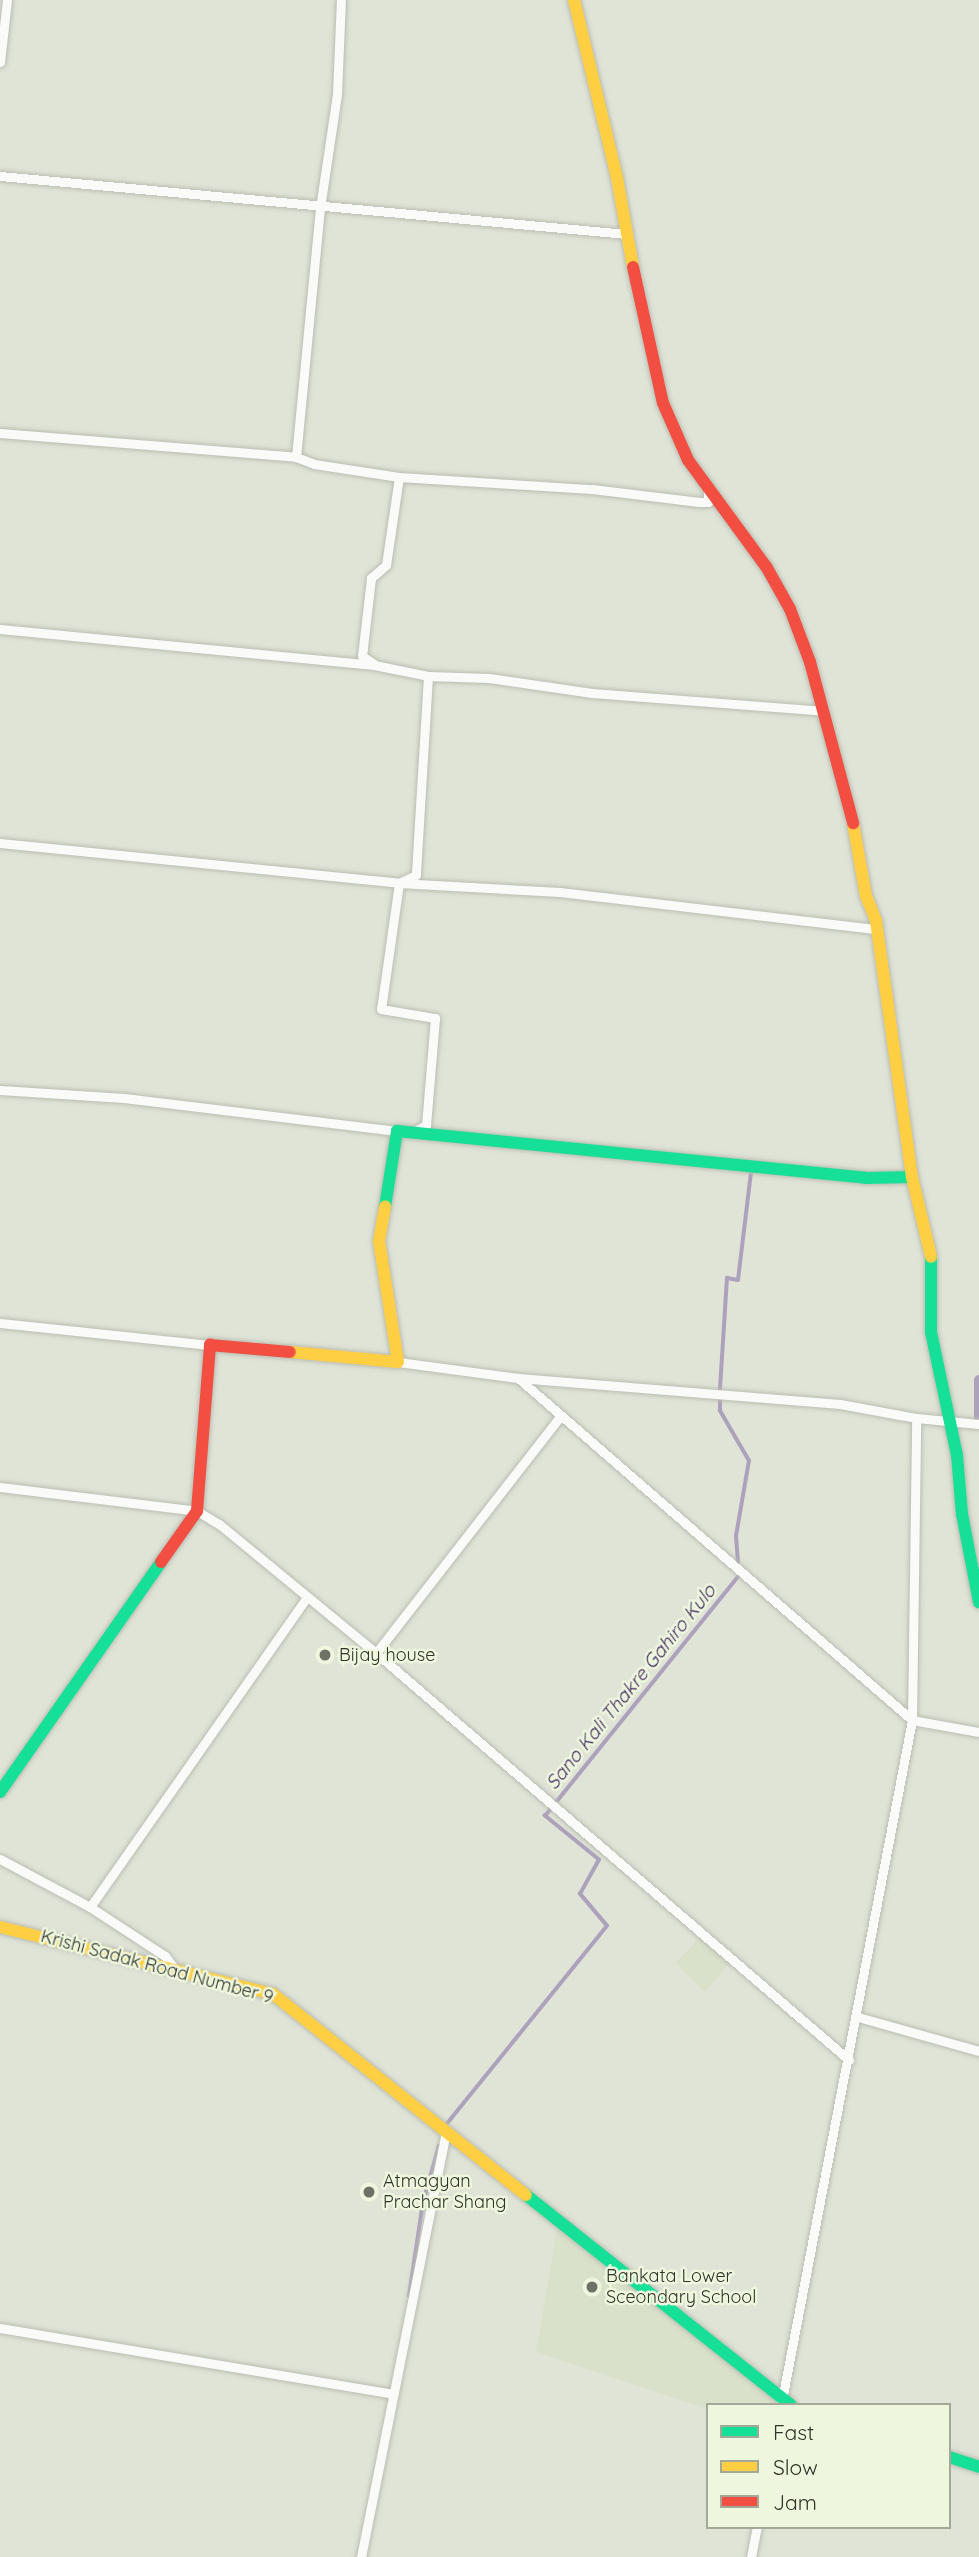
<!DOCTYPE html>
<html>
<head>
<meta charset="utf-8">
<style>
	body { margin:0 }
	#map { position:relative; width:979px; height:2557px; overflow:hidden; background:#e0e4d7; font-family:Quicksand,sans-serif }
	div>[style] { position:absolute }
	.built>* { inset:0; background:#d9e1ca }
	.stream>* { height:3.5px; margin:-1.75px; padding:0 1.75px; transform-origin:1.75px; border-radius:1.75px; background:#ada2bc }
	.canal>* { height:10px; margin:-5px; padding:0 5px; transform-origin:5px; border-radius:5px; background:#ada2bc }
	.roads { filter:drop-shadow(0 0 2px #babdb2) drop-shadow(0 0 2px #babdb2) }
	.street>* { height:9px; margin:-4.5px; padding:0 4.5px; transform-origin:4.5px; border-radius:4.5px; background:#fafbf9 }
	.fast>* { height:12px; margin:-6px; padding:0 6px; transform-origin:6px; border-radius:6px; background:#16e098 }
	.slow>* { height:12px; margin:-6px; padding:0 6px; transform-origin:6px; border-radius:6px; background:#ffcf43 }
	.jam>* { height:12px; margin:-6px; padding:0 6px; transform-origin:6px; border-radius:6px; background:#f24e42 }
	.dots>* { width:19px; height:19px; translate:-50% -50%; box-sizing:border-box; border:4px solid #eef7de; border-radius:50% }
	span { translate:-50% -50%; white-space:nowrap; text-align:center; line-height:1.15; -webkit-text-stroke:5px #eef7de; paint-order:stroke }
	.poi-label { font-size:18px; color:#2f3329 }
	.left { translate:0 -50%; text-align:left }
	.street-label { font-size:18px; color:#2f3329 }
	.water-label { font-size:19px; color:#432960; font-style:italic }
	.legend { position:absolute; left:706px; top:2403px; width:245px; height:126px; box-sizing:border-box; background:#eef7de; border:2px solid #a2a996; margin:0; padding:9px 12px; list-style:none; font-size:21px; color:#2f3329 }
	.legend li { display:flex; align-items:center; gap:14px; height:35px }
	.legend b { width:35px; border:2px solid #a2a996 }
</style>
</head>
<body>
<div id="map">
	<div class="built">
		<div style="clip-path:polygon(700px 1938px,729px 1964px,705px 1992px,675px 1963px)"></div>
		<div style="clip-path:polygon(558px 2223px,775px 2398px,773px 2405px,708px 2405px,708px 2409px,536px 2352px)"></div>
	</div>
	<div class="stream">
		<div style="left:445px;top:2126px;width:257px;rotate:-51deg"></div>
		<div style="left:607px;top:1926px;width:42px;rotate:-130.2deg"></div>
		<div style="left:580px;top:1894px;width:39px;rotate:-61deg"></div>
		<div style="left:599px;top:1860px;width:70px;rotate:-140.8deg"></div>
		<div style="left:545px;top:1816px;width:309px;rotate:-51.1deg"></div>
		<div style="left:739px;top:1576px;width:40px;rotate:-94.3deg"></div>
		<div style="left:736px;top:1536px;width:76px;rotate:-80.2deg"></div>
		<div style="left:749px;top:1461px;width:58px;rotate:-120.1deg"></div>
		<div style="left:720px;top:1411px;width:22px;rotate:-90deg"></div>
		<div style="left:720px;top:1389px;width:111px;rotate:-86.4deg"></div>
		<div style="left:727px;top:1278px;width:11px;rotate:10deg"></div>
		<div style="left:738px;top:1280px;width:108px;rotate:-83.1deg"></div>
		<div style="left:409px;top:2296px;width:95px;rotate:-81.5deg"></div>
		<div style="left:423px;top:2202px;width:58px;rotate:-74.1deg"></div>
	</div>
	<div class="canal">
		<div style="left:979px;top:1380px;width:44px;rotate:90deg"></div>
	</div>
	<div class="roads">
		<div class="street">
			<div style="left:0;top:62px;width:62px;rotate:-83.6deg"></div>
			<div style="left:0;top:176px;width:630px;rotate:5.29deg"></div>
			<div style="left:0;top:433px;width:297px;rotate:4.6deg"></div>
			<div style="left:296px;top:457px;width:19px;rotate:21deg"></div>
			<div style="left:314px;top:464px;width:86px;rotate:8.7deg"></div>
			<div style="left:399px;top:477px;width:193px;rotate:3.6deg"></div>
			<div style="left:592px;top:489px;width:108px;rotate:6.9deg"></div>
			<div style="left:699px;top:502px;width:9px"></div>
			<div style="left:708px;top:502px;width:13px;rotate:-90deg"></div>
			<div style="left:296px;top:457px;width:250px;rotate:-84.5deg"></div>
			<div style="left:320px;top:208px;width:115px;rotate:-81.5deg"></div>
			<div style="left:337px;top:94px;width:94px;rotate:-87.6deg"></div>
			<div style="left:0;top:629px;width:376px;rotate:5.5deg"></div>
			<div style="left:374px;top:665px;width:55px;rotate:11.5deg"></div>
			<div style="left:428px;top:676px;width:199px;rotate:93.5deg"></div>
			<div style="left:416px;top:875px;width:19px;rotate:155deg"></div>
			<div style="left:399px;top:883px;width:127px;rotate:98.1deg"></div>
			<div style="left:381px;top:1009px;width:55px;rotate:9.5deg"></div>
			<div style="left:435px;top:1018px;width:107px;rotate:94.8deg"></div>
			<div style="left:426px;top:1125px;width:10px;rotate:151deg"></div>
			<div style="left:374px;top:664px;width:14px;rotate:-146deg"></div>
			<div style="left:362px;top:656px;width:79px;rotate:-83.4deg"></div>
			<div style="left:371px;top:578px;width:20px;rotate:-41deg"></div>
			<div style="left:386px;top:565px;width:89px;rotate:-81.6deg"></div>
			<div style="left:428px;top:676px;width:61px;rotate:1.9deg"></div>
			<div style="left:489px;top:678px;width:104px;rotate:8.3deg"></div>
			<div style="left:592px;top:693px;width:233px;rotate:4.4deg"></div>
			<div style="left:0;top:843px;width:401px;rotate:5.7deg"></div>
			<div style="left:399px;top:883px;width:161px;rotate:3.2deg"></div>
			<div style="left:560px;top:892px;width:317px;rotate:6.7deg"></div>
			<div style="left:0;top:1090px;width:124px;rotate:3.7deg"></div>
			<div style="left:124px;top:1098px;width:275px;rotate:6.9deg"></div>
			<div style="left:0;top:1323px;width:211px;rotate:6deg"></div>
			<div style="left:398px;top:1362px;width:121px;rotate:7.6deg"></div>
			<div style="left:518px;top:1378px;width:323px;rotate:4.6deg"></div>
			<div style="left:840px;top:1404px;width:77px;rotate:10.4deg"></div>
			<div style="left:518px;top:1378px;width:522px;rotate:40.96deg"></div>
			<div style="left:912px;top:1720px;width:68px;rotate:10.2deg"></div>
			<div style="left:0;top:1487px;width:198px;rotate:6.9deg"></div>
			<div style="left:197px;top:1511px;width:26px;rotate:31deg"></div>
			<div style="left:219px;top:1524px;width:203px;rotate:39.4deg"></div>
			<div style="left:376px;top:1653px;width:624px;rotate:40.71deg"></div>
			<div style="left:376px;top:1653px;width:298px;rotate:-52.1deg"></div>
			<div style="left:0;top:1859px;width:102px;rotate:28.1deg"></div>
			<div style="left:90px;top:1907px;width:90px;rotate:33.2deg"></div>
			<div style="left:165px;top:1956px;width:15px;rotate:53deg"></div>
			<div style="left:90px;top:1907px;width:376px;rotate:-55deg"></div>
			<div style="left:858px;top:2017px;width:126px;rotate:15.7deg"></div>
			<div style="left:0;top:2328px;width:399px;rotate:9.5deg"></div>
			<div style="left:781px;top:2405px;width:697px;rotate:-79.17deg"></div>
			<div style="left:912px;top:1720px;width:302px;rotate:-89.2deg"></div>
			<div style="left:916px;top:1418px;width:63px;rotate:5.4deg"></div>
			<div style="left:361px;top:2557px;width:435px;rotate:-78.7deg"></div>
			<div style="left:751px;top:2557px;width:31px;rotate:-79deg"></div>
		</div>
		<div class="fast">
			<div style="left:385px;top:1207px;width:77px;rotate:-81deg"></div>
			<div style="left:397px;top:1131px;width:471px;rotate:5.7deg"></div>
			<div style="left:866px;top:1178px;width:46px;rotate:-1.2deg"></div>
			<div style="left:931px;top:1257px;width:75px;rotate:90deg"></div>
			<div style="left:931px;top:1332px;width:126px;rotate:78.1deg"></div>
			<div style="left:957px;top:1455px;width:59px;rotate:85.2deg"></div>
			<div style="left:962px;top:1514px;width:90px;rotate:79.1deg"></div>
			<div style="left:0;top:1792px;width:281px;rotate:-55deg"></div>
			<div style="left:526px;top:2195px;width:338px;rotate:38.4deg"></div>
			<div style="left:949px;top:2457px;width:32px;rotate:18deg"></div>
		</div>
		<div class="slow">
			<div style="left:574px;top:0;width:183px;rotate:76.4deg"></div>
			<div style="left:617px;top:178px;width:90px;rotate:79.8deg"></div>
			<div style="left:853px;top:823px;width:74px;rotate:79.9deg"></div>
			<div style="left:866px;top:896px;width:27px;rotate:68deg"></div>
			<div style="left:876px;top:921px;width:259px;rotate:82deg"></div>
			<div style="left:912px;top:1177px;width:82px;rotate:76.6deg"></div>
			<div style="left:290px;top:1352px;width:108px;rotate:5.3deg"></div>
			<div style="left:398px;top:1362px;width:122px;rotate:-98.9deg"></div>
			<div style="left:379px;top:1241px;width:35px;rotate:-80deg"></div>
			<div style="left:0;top:1927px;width:281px;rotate:13.8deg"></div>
			<div style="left:273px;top:1994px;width:323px;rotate:38.5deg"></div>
		</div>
		<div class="jam">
			<div style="left:633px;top:267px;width:139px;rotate:77.6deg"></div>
			<div style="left:663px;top:403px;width:62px;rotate:66.3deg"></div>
			<div style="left:688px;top:460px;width:134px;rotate:53.8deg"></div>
			<div style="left:767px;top:568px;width:47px;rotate:60.7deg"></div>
			<div style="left:790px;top:609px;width:57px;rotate:69.3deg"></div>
			<div style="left:810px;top:662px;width:167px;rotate:75deg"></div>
			<div style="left:161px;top:1562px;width:62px;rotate:-54.8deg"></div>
			<div style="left:197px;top:1511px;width:167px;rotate:-85.5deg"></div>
			<div style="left:210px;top:1345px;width:80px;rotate:5deg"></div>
		</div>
	</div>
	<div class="dots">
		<div style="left:325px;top:1655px;background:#6d7166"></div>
		<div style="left:369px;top:2192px;background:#6d7166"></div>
		<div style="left:592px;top:2287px;background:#6d7166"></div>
	</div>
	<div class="poi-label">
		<span class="left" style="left:339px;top:1655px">Bijay house</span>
		<span class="left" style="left:383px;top:2192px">Atmagyan<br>Prachar Shang</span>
		<span class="left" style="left:606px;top:2287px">Bankata Lower<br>Sceondary School</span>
	</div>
	<div class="street-label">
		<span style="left:157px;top:1967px;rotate:15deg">Krishi Sadak Road Number 9</span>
	</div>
	<div class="water-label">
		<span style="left:631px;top:1687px;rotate:-51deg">Sano Kali Thakre Gahiro Kulo</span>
	</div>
	<ul class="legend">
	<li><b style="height:9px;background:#16e098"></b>Fast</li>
	<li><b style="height:9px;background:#ffcf43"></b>Slow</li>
	<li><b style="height:9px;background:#f24e42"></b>Jam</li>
	</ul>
</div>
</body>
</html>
